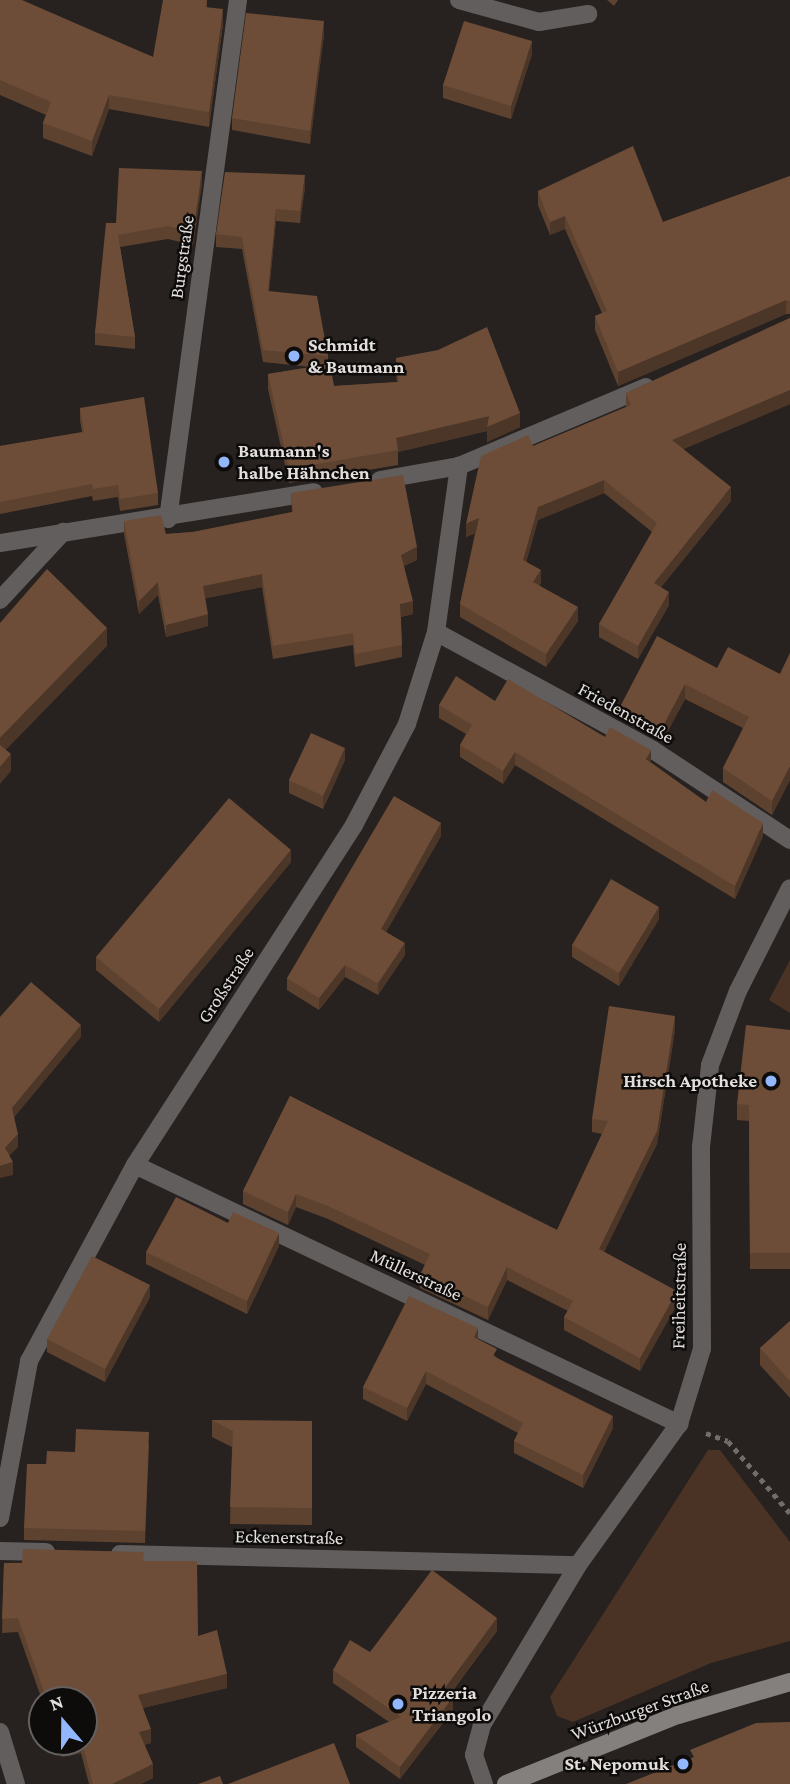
<!DOCTYPE html>
<html>
<head>
<meta charset="utf-8">
<style>
	body { margin:0 }
	#map { position:relative; width:790px; height:1784px; overflow:hidden; background:#272220; font-family:"Crimson Pro",serif }
	div>[style] { position:absolute }
	.green>* { inset:0; background:#4a3324 }
	.path>* { height:4.5px; margin-top:-2.25px; transform-origin:0; background:repeating-linear-gradient(90deg,#726d6b 0 5px,transparent 0 10px) }
	.service>* { height:18px; margin:-9px; padding:0 9px; transform-origin:9px; border-radius:9px; background:#615e5d }
	.minor>* { height:18px; margin:-9px; padding:0 9px; transform-origin:9px; border-radius:9px; background:#615e5d }
	.tertiary>* { height:18px; margin:-9px; padding:0 9px; transform-origin:9px; border-radius:9px; background:#615e5d }
	.secondary>* { height:18px; margin:-9px; padding:0 9px; transform-origin:9px; border-radius:9px; background:#84807d }
	.wall>* { inset:0; background:#5e4230 }
	.shaded-wall>* { inset:0; background:#4c3627 }
	.building>* { inset:0; background:#6d4d38 }
	.dots>* { width:19px; height:19px; translate:-50% -50%; box-sizing:border-box; border:4px solid #0e0c0b; border-radius:50% }
	span { translate:-50% -50%; white-space:nowrap; text-align:center; line-height:1.15; -webkit-text-stroke:5px #0e0c0b; paint-order:stroke }
	.street-label { font-size:19px; color:#e3dfdd }
	.poi-label { font-size:19px; color:#e3dfdd; font-weight:700 }
	.left { translate:0 -50%; text-align:left }
	.right { translate:-100% -50%; text-align:right }
	.north { position:absolute; left:28px; top:1686px; width:70px; height:70px; box-sizing:border-box; background:#0e0c0b; border:2px solid #63605f; border-radius:50%; rotate:340deg; font-size:19px; font-weight:700; line-height:28px; text-align:center; color:#e3dfdd }
	.north::after { content:''; display:block; margin:auto; width:24px; height:32px; background:#93b7fd; clip-path:polygon(50% 0,100% 100%,50% 72%,0 100%) }
</style>
</head>
<body>
<div id="map">
	<div class="green">
		<div style="clip-path:polygon(790px 960px,790px 1013px,769px 1000px)"></div>
		<div style="clip-path:polygon(708px 1450px,720px 1450px,790px 1542px,790px 1641px,711px 1663px,573px 1722px,557px 1716px,550px 1697px)"></div>
	</div>
	<div class="path">
		<div style="left:706px;top:1433px;width:23px;rotate:20deg"></div>
		<div style="left:728px;top:1441px;width:95px;rotate:49.3deg"></div>
	</div>
	<div class="service">
		<div style="left:459px;top:0;width:83px;rotate:15.4deg"></div>
		<div style="left:539px;top:22px;width:50px;rotate:-9.3deg"></div>
	</div>
	<div class="minor">
		<div style="left:380px;top:480px;width:80px;rotate:-10deg"></div>
		<div style="left:459px;top:466px;width:203px;rotate:-22.9deg"></div>
		<div style="left:168px;top:519px;width:524px;rotate:-82.32deg"></div>
		<div style="left:0;top:543px;width:318px;rotate:-9.2deg"></div>
		<div style="left:0;top:600px;width:93px;rotate:-47.2deg"></div>
		<div style="left:436px;top:632px;width:247px;rotate:28.5deg"></div>
		<div style="left:653px;top:750px;width:164px;rotate:33.3deg"></div>
		<div style="left:135px;top:1165px;width:603px;rotate:25.46deg"></div>
		<div style="left:0;top:1518px;width:160px;rotate:-79.5deg"></div>
		<div style="left:29px;top:1361px;width:223px;rotate:-61.6deg"></div>
		<div style="left:135px;top:1165px;width:404px;rotate:-57.2deg"></div>
		<div style="left:354px;top:825px;width:114px;rotate:-62.3deg"></div>
		<div style="left:407px;top:724px;width:96px;rotate:-72.5deg"></div>
		<div style="left:436px;top:632px;width:168px;rotate:-82.1deg"></div>
		<div style="left:578px;top:1565px;width:173px;rotate:-54.4deg"></div>
		<div style="left:679px;top:1424px;width:78px;rotate:-73deg"></div>
		<div style="left:702px;top:1349px;width:202px;rotate:-90.3deg"></div>
		<div style="left:701px;top:1147px;width:82px;rotate:-83.7deg"></div>
		<div style="left:710px;top:1065px;width:79px;rotate:-69.3deg"></div>
		<div style="left:738px;top:991px;width:115px;rotate:-63.2deg"></div>
		<div style="left:0;top:1732px;width:54px;rotate:72.9deg"></div>
	</div>
	<div class="tertiary">
		<div style="left:0;top:1551px;width:46px;rotate:1.2deg"></div>
		<div style="left:120px;top:1554px;width:458px;rotate:1.4deg"></div>
		<div style="left:578px;top:1565px;width:187px;rotate:121deg"></div>
		<div style="left:482px;top:1725px;width:31px;rotate:105deg"></div>
		<div style="left:474px;top:1755px;width:31px;rotate:71deg"></div>
	</div>
	<div class="secondary">
		<div style="left:506px;top:1784px;width:185px;rotate:-21.9deg"></div>
		<div style="left:678px;top:1715px;width:117px;rotate:-16.4deg"></div>
	</div>
	<div class="wall">
		<div style="clip-path:polygon(0 0,153px 57px,207px 0,207px 7px,223px 24px,209px 127px,109px 109px,92px 156px,43px 138px,43px 123px,46px 115px,0 95px)"></div>
		<div style="clip-path:polygon(607px 0,618px 0,614px 6px)"></div>
		<div style="clip-path:polygon(324px 34px,310px 144px,232px 130px,232px 118px)"></div>
		<div style="clip-path:polygon(532px 54px,511px 119px,443px 98px,443px 85px)"></div>
		<div style="clip-path:polygon(790px 176px,790px 314px,786px 314px,618px 386px,595px 330px,595px 316px,602px 313px,565px 229px,550px 235px,538px 205px,538px 191px,663px 222px)"></div>
		<div style="clip-path:polygon(202px 183px,193px 245px,168px 239px,120px 247px,135px 337px,135px 349px,95px 345px,95px 333px,116px 223px)"></div>
		<div style="clip-path:polygon(305px 187px,300px 223px,276px 221px,269px 291px,328px 356px,328px 364px,334px 386px,397px 382px,396px 372px,396px 358px,520px 427px,487px 442px,487px 431px,398px 452px,398px 465px,289px 483px,268px 389px,268px 374px,311px 367px,263px 362px,242px 249px,216px 247px,216px 234px)"></div>
		<div style="clip-path:polygon(790px 318px,790px 404px,683px 449px,731px 501px,661px 587px,669px 605px,638px 659px,599px 637px,599px 624px,652px 532px,604px 493px,538px 520px,526px 562px,541px 583px,539px 585px,578px 621px,546px 667px,460px 617px,460px 604px,475px 533px,466px 537px,533px 446px,626px 407px,626px 393px)"></div>
		<div style="clip-path:polygon(80px 408px,158px 493px,158px 505px,120px 511px,118px 497px,93px 501px,92px 496px,0 514px,0 446px,82px 432px,80px 420px)"></div>
		<div style="clip-path:polygon(291px 493px,417px 560px,404px 566px,413px 614px,401px 617px,402px 657px,355px 667px,353px 645px,273px 659px,262px 587px,205px 598px,208px 626px,166px 637px,158px 595px,139px 614px,124px 534px,124px 521px,166px 534px,193px 532px,292px 512px)"></div>
		<div style="clip-path:polygon(790px 653px,790px 780px,772px 815px,723px 782px,723px 768px,743px 728px,685px 699px,662px 742px,621px 719px,621px 705px,717px 668px,780px 674px)"></div>
		<div style="clip-path:polygon(495px 701px,605px 737px,651px 763px,706px 802px,763px 836px,735px 899px,515px 765px,503px 784px,460px 757px,460px 745px,466px 734px,439px 718px,439px 705px)"></div>
		<div style="clip-path:polygon(345px 760px,323px 809px,289px 793px,289px 780px)"></div>
		<div style="clip-path:polygon(441px 836px,386px 932px,405px 955px,378px 995px,345px 977px,319px 1010px,287px 990px,287px 978px)"></div>
		<div style="clip-path:polygon(291px 862px,159px 1022px,96px 970px,96px 957px)"></div>
		<div style="clip-path:polygon(659px 919px,619px 986px,572px 957px,572px 945px)"></div>
		<div style="clip-path:polygon(675px 1030px,657px 1144px,604px 1252px,677px 1304px,640px 1371px,564px 1330px,564px 1317px,568px 1311px,507px 1280px,488px 1320px,420px 1288px,420px 1275px,425px 1265px,328px 1219px,296px 1207px,288px 1225px,243px 1204px,243px 1191px,290px 1096px,557px 1230px,602px 1134px,592px 1132px,592px 1119px)"></div>
		<div style="clip-path:polygon(790px 1030px,790px 1269px,750px 1269px,749px 1121px,737px 1120px,737px 1104px)"></div>
		<div style="clip-path:polygon(228px 1223px,279px 1246px,247px 1314px,146px 1264px,146px 1252px)"></div>
		<div style="clip-path:polygon(150px 1297px,105px 1382px,47px 1352px,47px 1339px)"></div>
		<div style="clip-path:polygon(790px 1321px,790px 1398px,760px 1365px,760px 1348px)"></div>
		<div style="clip-path:polygon(478px 1340px,497px 1358px,613px 1428px,583px 1488px,514px 1453px,514px 1441px,518px 1433px,426px 1384px,407px 1421px,363px 1399px,363px 1387px)"></div>
		<div style="clip-path:polygon(212px 1420px,312px 1421px,312px 1525px,230px 1524px,232px 1447px,212px 1437px)"></div>
		<div style="clip-path:polygon(149px 1444px,145px 1543px,24px 1540px,24px 1528px,46px 1464px,75px 1452px)"></div>
		<div style="clip-path:polygon(144px 1561px,198px 1636px,227px 1688px,143px 1708px,151px 1743px,144px 1745px,153px 1778px,141px 1784px,89px 1784px,81px 1753px,62px 1757px,57px 1742px,84px 1742px,84px 1700px,42px 1700px,18px 1632px,2px 1633px,4px 1563px)"></div>
		<div style="clip-path:polygon(497px 1631px,448px 1697px,453px 1710px,400px 1779px,356px 1747px,356px 1735px,389px 1722px,333px 1683px,333px 1670px,370px 1652px)"></div>
	</div>
	<div class="shaded-wall">
		<div style="clip-path:polygon(223px 9px,223px 24px,209px 127px,209px 112px)"></div>
		<div style="clip-path:polygon(324px 21px,324px 34px,310px 144px,310px 131px)"></div>
		<div style="clip-path:polygon(532px 41px,532px 54px,511px 119px,511px 106px)"></div>
		<div style="clip-path:polygon(109px 95px,109px 109px,92px 156px,92px 141px)"></div>
		<div style="clip-path:polygon(202px 171px,202px 183px,193px 245px,193px 233px)"></div>
		<div style="clip-path:polygon(305px 175px,305px 187px,300px 223px,300px 211px)"></div>
		<div style="clip-path:polygon(276px 209px,276px 221px,268px 303px,268px 291px)"></div>
		<div style="clip-path:polygon(565px 216px,565px 229px,550px 235px,550px 222px)"></div>
		<div style="clip-path:polygon(786px 300px,786px 314px,618px 386px,618px 372px)"></div>
		<div style="clip-path:polygon(790px 390px,790px 404px,672px 454px,672px 440px)"></div>
		<div style="clip-path:polygon(520px 413px,520px 427px,487px 442px,487px 431px,398px 452px,396px 438px,489px 416px)"></div>
		<div style="clip-path:polygon(604px 480px,604px 493px,538px 520px,523px 574px,523px 560px,538px 507px)"></div>
		<div style="clip-path:polygon(731px 487px,731px 501px,654px 596px,654px 583px)"></div>
		<div style="clip-path:polygon(479px 518px,479px 532px,466px 537px,466px 524px)"></div>
		<div style="clip-path:polygon(417px 547px,417px 560px,401px 567px,401px 555px)"></div>
		<div style="clip-path:polygon(541px 570px,541px 583px,533px 595px,533px 582px)"></div>
		<div style="clip-path:polygon(262px 574px,262px 587px,203px 599px,203px 586px)"></div>
		<div style="clip-path:polygon(158px 582px,158px 595px,139px 614px,139px 601px)"></div>
		<div style="clip-path:polygon(669px 592px,669px 605px,638px 659px,638px 646px)"></div>
		<div style="clip-path:polygon(413px 601px,413px 614px,400px 617px,400px 604px)"></div>
		<div style="clip-path:polygon(578px 607px,578px 621px,546px 667px,546px 654px)"></div>
		<div style="clip-path:polygon(208px 614px,208px 626px,166px 637px,166px 625px)"></div>
		<div style="clip-path:polygon(107px 628px,107px 646px,0 756px,0 738px)"></div>
		<div style="clip-path:polygon(685px 684px,685px 699px,662px 742px,662px 728px)"></div>
		<div style="clip-path:polygon(345px 748px,345px 760px,323px 809px,323px 796px)"></div>
		<div style="clip-path:polygon(651px 750px,651px 762px,646px 759px)"></div>
		<div style="clip-path:polygon(515px 752px,515px 765px,503px 784px,503px 771px)"></div>
		<div style="clip-path:polygon(11px 754px,11px 771px,0 784px,0 767px)"></div>
		<div style="clip-path:polygon(790px 766px,790px 780px,772px 815px,772px 801px)"></div>
		<div style="clip-path:polygon(441px 823px,441px 836px,381px 941px,381px 929px)"></div>
		<div style="clip-path:polygon(763px 823px,763px 836px,735px 899px,735px 886px)"></div>
		<div style="clip-path:polygon(291px 850px,291px 862px,159px 1022px,159px 1009px)"></div>
		<div style="clip-path:polygon(659px 907px,659px 919px,619px 986px,619px 973px)"></div>
		<div style="clip-path:polygon(405px 943px,405px 955px,378px 995px,378px 983px)"></div>
		<div style="clip-path:polygon(345px 965px,345px 977px,319px 1010px,319px 998px)"></div>
		<div style="clip-path:polygon(675px 1016px,675px 1030px,657px 1144px,599px 1262px,599px 1249px)"></div>
		<div style="clip-path:polygon(81px 1025px,81px 1037px,12px 1120px,12px 1108px)"></div>
		<div style="clip-path:polygon(18px 1134px,18px 1147px,5px 1160px,5px 1148px)"></div>
		<div style="clip-path:polygon(13px 1162px,13px 1175px,0 1178px,0 1166px)"></div>
		<div style="clip-path:polygon(296px 1194px,296px 1207px,288px 1225px,288px 1212px)"></div>
		<div style="clip-path:polygon(279px 1233px,279px 1246px,247px 1314px,247px 1301px)"></div>
		<div style="clip-path:polygon(507px 1267px,507px 1280px,488px 1320px,488px 1307px)"></div>
		<div style="clip-path:polygon(150px 1285px,150px 1297px,105px 1382px,105px 1369px)"></div>
		<div style="clip-path:polygon(677px 1291px,677px 1304px,640px 1371px,640px 1358px)"></div>
		<div style="clip-path:polygon(478px 1328px,478px 1341px,474px 1337px)"></div>
		<div style="clip-path:polygon(426px 1371px,426px 1384px,407px 1421px,407px 1408px)"></div>
		<div style="clip-path:polygon(613px 1416px,613px 1428px,583px 1488px,583px 1475px)"></div>
		<div style="clip-path:polygon(497px 1618px,497px 1631px,438px 1709px,438px 1697px)"></div>
		<div style="clip-path:polygon(227px 1674px,227px 1688px,138px 1709px,138px 1695px)"></div>
		<div style="clip-path:polygon(453px 1697px,453px 1710px,400px 1779px,400px 1767px)"></div>
		<div style="clip-path:polygon(151px 1729px,151px 1743px,139px 1746px,139px 1732px)"></div>
		<div style="clip-path:polygon(69px 1742px,81px 1742px,81px 1753px,62px 1757px,62px 1743px)"></div>
		<div style="clip-path:polygon(153px 1764px,153px 1778px,141px 1784px,112px 1784px)"></div>
	</div>
	<div class="building">
		<div style="clip-path:polygon(0 0,22px 0,153px 57px,163px 0,207px 0,205px 7px,223px 9px,209px 112px,109px 95px,92px 141px,43px 123px,51px 102px,0 80px)"></div>
		<div style="clip-path:polygon(246px 13px,324px 21px,310px 131px,232px 118px)"></div>
		<div style="clip-path:polygon(464px 21px,532px 41px,511px 106px,443px 85px)"></div>
		<div style="clip-path:polygon(633px 146px,663px 222px,790px 176px,790px 301px,786px 300px,618px 372px,595px 316px,607px 311px,565px 216px,550px 222px,538px 191px)"></div>
		<div style="clip-path:polygon(119px 168px,202px 171px,193px 233px,168px 226px,118px 235px,135px 337px,95px 333px,106px 223px,116px 223px)"></div>
		<div style="clip-path:polygon(225px 172px,305px 175px,300px 211px,276px 209px,268px 291px,317px 296px,328px 356px,263px 350px,242px 237px,216px 234px)"></div>
		<div style="clip-path:polygon(790px 318px,790px 390px,672px 440px,731px 487px,654px 583px,669px 592px,638px 646px,599px 624px,657px 523px,604px 480px,538px 507px,523px 560px,541px 570px,533px 582px,578px 607px,546px 654px,460px 604px,479px 518px,466px 524px,481px 456px,528px 435px,533px 446px,631px 405px,626px 393px)"></div>
		<div style="clip-path:polygon(487px 327px,520px 413px,487px 427px,489px 416px,396px 438px,398px 450px,289px 469px,268px 374px,330px 364px,334px 386px,399px 382px,396px 358px,438px 350px)"></div>
		<div style="clip-path:polygon(144px 397px,158px 493px,120px 499px,118px 485px,93px 489px,92px 484px,0 502px,0 446px,84px 432px,80px 408px)"></div>
		<div style="clip-path:polygon(403px 475px,417px 547px,401px 555px,413px 601px,400px 604px,402px 645px,355px 654px,353px 633px,273px 646px,262px 574px,203px 586px,208px 614px,166px 625px,158px 582px,139px 601px,124px 521px,161px 515px,166px 534px,193px 532px,293px 512px,291px 493px)"></div>
		<div style="clip-path:polygon(47px 569px,107px 628px,0 738px,0 623px)"></div>
		<div style="clip-path:polygon(657px 636px,717px 668px,728px 647px,780px 674px,790px 653px,790px 766px,772px 801px,723px 768px,749px 717px,685px 684px,662px 728px,621px 705px)"></div>
		<div style="clip-path:polygon(456px 676px,495px 701px,508px 679px,605px 737px,610px 727px,651px 750px,646px 759px,706px 802px,712px 790px,763px 823px,735px 886px,515px 752px,503px 771px,460px 745px,472px 725px,439px 705px)"></div>
		<div style="clip-path:polygon(311px 733px,345px 748px,323px 796px,289px 780px)"></div>
		<div style="clip-path:polygon(0 745px,11px 754px,0 767px)"></div>
		<div style="clip-path:polygon(394px 796px,441px 823px,381px 929px,405px 943px,378px 983px,345px 965px,319px 998px,287px 978px)"></div>
		<div style="clip-path:polygon(229px 798px,291px 850px,159px 1009px,96px 957px)"></div>
		<div style="clip-path:polygon(611px 879px,659px 907px,619px 973px,572px 945px)"></div>
		<div style="clip-path:polygon(31px 982px,81px 1025px,12px 1108px,18px 1134px,5px 1148px,13px 1162px,0 1166px,0 1017px)"></div>
		<div style="clip-path:polygon(609px 1006px,675px 1016px,657px 1131px,599px 1249px,677px 1291px,640px 1358px,564px 1317px,573px 1301px,507px 1267px,488px 1307px,420px 1275px,430px 1254px,328px 1206px,296px 1194px,288px 1212px,243px 1191px,290px 1096px,557px 1230px,608px 1121px,592px 1119px)"></div>
		<div style="clip-path:polygon(746px 1025px,790px 1030px,790px 1253px,750px 1253px,749px 1105px,737px 1104px)"></div>
		<div style="clip-path:polygon(176px 1197px,228px 1223px,233px 1212px,279px 1233px,247px 1301px,146px 1252px)"></div>
		<div style="clip-path:polygon(92px 1256px,150px 1285px,105px 1369px,47px 1339px)"></div>
		<div style="clip-path:polygon(409px 1296px,478px 1328px,474px 1337px,497px 1349px,493px 1356px,613px 1416px,583px 1475px,514px 1441px,523px 1423px,426px 1371px,407px 1408px,363px 1387px)"></div>
		<div style="clip-path:polygon(790px 1321px,790px 1381px,760px 1348px)"></div>
		<div style="clip-path:polygon(212px 1420px,312px 1421px,312px 1508px,230px 1507px,233px 1431px)"></div>
		<div style="clip-path:polygon(76px 1429px,149px 1432px,145px 1531px,24px 1528px,27px 1464px,46px 1464px,47px 1451px,75px 1452px)"></div>
		<div style="clip-path:polygon(23px 1549px,144px 1552px,143px 1561px,197px 1561px,198px 1636px,217px 1630px,227px 1674px,138px 1695px,151px 1729px,139px 1732px,153px 1764px,112px 1784px,93px 1784px,82px 1742px,84px 1742px,84px 1700px,47px 1700px,18px 1618px,2px 1619px,4px 1563px,22px 1563px)"></div>
		<div style="clip-path:polygon(432px 1570px,497px 1618px,438px 1697px,453px 1697px,400px 1767px,356px 1735px,401px 1717px,333px 1670px,350px 1640px,370px 1652px)"></div>
		<div style="clip-path:polygon(790px 1722px,790px 1784px,626px 1784px,694px 1757px,690px 1750px,756px 1723px)"></div>
		<div style="clip-path:polygon(334px 1743px,350px 1784px,228px 1784px)"></div>
		<div style="clip-path:polygon(220px 1776px,223px 1784px,198px 1784px)"></div>
	</div>
	<div class="dots">
		<div style="left:294px;top:356px;background:#93b7fd"></div>
		<div style="left:224px;top:462px;background:#93b7fd"></div>
		<div style="left:771px;top:1081px;background:#93b7fd"></div>
		<div style="left:398px;top:1704px;background:#93b7fd"></div>
		<div style="left:683px;top:1764px;background:#93b7fd"></div>
	</div>
	<div class="street-label">
		<span style="left:182px;top:257px;rotate:-82deg">Burgstraße</span>
		<span style="left:626px;top:713px;rotate:29deg">Friedenstraße</span>
		<span style="left:226px;top:985px;rotate:-57deg">Großstraße</span>
		<span style="left:416px;top:1275px;rotate:25deg">Müllerstraße</span>
		<span style="left:679px;top:1296px;rotate:-89deg">Freiheitstraße</span>
		<span style="left:289px;top:1537px;rotate:1deg">Eckenerstraße</span>
		<span style="left:640px;top:1710px;rotate:-20deg">Würzburger Straße</span>
	</div>
	<div class="poi-label">
		<span class="left" style="left:308px;top:356px">Schmidt<br>&amp; Baumann</span>
		<span class="left" style="left:238px;top:462px">Baumann's<br>halbe Hähnchen</span>
		<span class="right" style="left:757px;top:1081px">Hirsch Apotheke</span>
		<span class="left" style="left:412px;top:1704px">Pizzeria<br>Triangolo</span>
		<span class="right" style="left:669px;top:1764px">St. Nepomuk</span>
	</div>
	<div class="north">N</div>
</div>
</body>
</html>
